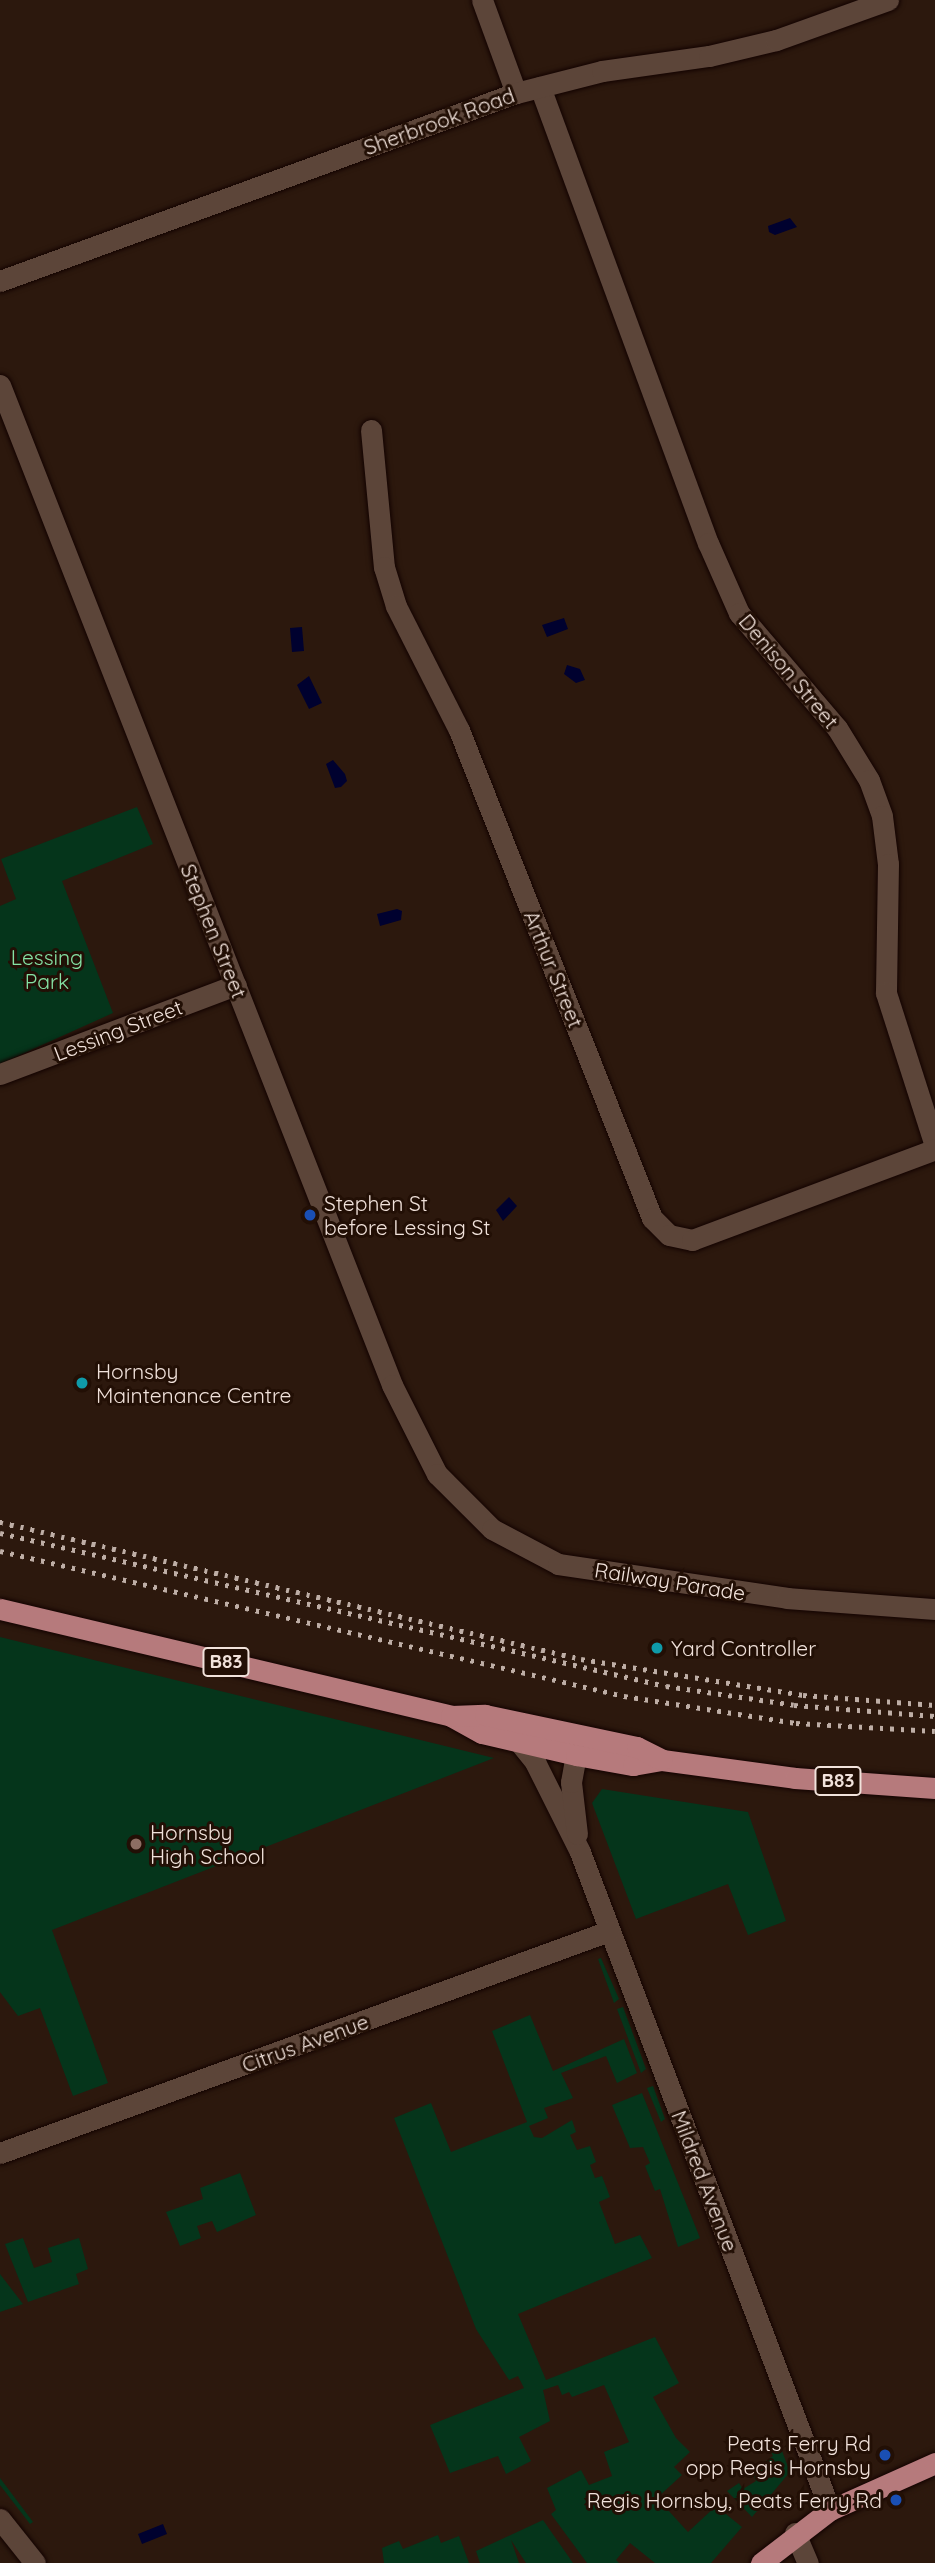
<!DOCTYPE html>
<html>
<head>
<meta charset="utf-8">
<style>
	body { margin:0 }
	#map { position:relative; width:935px; height:2563px; overflow:hidden; background:#2c180d; font-family:Quicksand,sans-serif }
	div>[style] { position:absolute }
	.green>* { inset:0; background:#05351b }
	.water>* { inset:0; background:#00012f }
	.roads { filter:drop-shadow(0 0 2px #130300) drop-shadow(0 0 2px #130300) }
	.street>* { height:21px; margin:-10.5px; padding:0 10.5px; transform-origin:10.5px; border-radius:10.5px; background:#5c4539 }
	.secondary>* { height:21px; margin:-10.5px; padding:0 10.5px; transform-origin:10.5px; border-radius:10.5px; background:#5c4539 }
	.primary>* { height:21px; margin:-10.5px; padding:0 10.5px; transform-origin:10.5px; border-radius:10.5px; background:#b67a7c }
	.rail>* { height:5px; margin-top:-2.5px; transform-origin:0; background:repeating-linear-gradient(90deg,#beaea6 0 3.5px,transparent 0 10.5px) }
	.dots>* { width:19px; height:19px; translate:-50% -50%; box-sizing:border-box; border:4px solid #220f05; border-radius:50% }
	span { translate:-50% -50%; white-space:nowrap; text-align:center; line-height:1.15; -webkit-text-stroke:6px #220f05; paint-order:stroke }
	.shield-label span { padding:2px 5px; background:#220f05; border:2px solid; border-radius:5px; -webkit-text-stroke-width:0 }
	.shield-label { font-size:19px; color:#f1e2db; font-weight:700 }
	.street-label { font-size:21px; color:#f1e2db }
	.park-label { font-size:21px; color:#84e2a4 }
	.poi-label { font-size:21px; color:#f1e2db }
	.left { translate:0 -50%; text-align:left }
	.right { translate:-100% -50%; text-align:right }
</style>
</head>
<body>
<div id="map">
	<div class="green">
		<div style="clip-path:polygon(137px 807px,153px 844px,62px 881px,113px 1013px,0 1064px,0 906px,16px 899px,1px 859px)"></div>
		<div style="clip-path:polygon(0 1637px,494px 1758px,52px 1930px,108px 2083px,73px 2096px,40px 2008px,18px 2016px,0 1992px)"></div>
		<div style="clip-path:polygon(602px 1789px,748px 1812px,786px 1921px,748px 1935px,728px 1884px,636px 1919px,592px 1803px)"></div>
		<div style="clip-path:polygon(601px 1958px,619px 1999px,614px 2003px,598px 1959px)"></div>
		<div style="clip-path:polygon(623px 2007px,646px 2069px,641px 2073px,617px 2009px)"></div>
		<div style="clip-path:polygon(530px 2015px,553px 2071px,624px 2039px,637px 2073px,617px 2083px,606px 2056px,561px 2073px,573px 2098px,544px 2108px,548px 2118px,529px 2126px,534px 2137px,542px 2138px,572px 2120px,576px 2132px,570px 2135px,577px 2150px,590px 2146px,596px 2162px,590px 2165px,595px 2178px,602px 2176px,610px 2197px,599px 2202px,615px 2244px,640px 2235px,652px 2258px,518px 2314px,546px 2380px,655px 2337px,679px 2383px,653px 2397px,676px 2438px,690px 2452px,674px 2467px,682px 2475px,657px 2498px,688px 2532px,716px 2506px,742px 2527px,711px 2563px,655px 2563px,630px 2543px,616px 2560px,619px 2563px,587px 2563px,551px 2514px,556px 2510px,547px 2488px,581px 2470px,589px 2485px,612px 2476px,604px 2452px,629px 2442px,604px 2385px,572px 2397px,569px 2392px,562px 2395px,558px 2385px,543px 2390px,550px 2421px,519px 2437px,531px 2461px,506px 2474px,498px 2456px,450px 2473px,430px 2425px,524px 2388px,518px 2376px,509px 2380px,476px 2329px,394px 2118px,431px 2103px,451px 2152px,527px 2122px,492px 2031px)"></div>
		<div style="clip-path:polygon(653px 2086px,665px 2119px,661px 2122px,647px 2088px)"></div>
		<div style="clip-path:polygon(642px 2093px,700px 2238px,678px 2247px,660px 2189px,655px 2191px,645px 2166px,650px 2163px,643px 2147px,630px 2148px,612px 2105px)"></div>
		<div style="clip-path:polygon(240px 2173px,256px 2215px,217px 2232px,212px 2221px,197px 2226px,201px 2238px,180px 2246px,166px 2212px,203px 2199px,200px 2188px)"></div>
		<div style="clip-path:polygon(23px 2238px,34px 2268px,52px 2262px,48px 2248px,79px 2238px,88px 2269px,76px 2274px,79px 2284px,28px 2302px,5px 2244px)"></div>
		<div style="clip-path:polygon(0 2274px,23px 2304px,0 2312px)"></div>
		<div style="clip-path:polygon(779px 2443px,790px 2472px,752px 2517px,727px 2491px,739px 2483px,743px 2489px,756px 2481px,753px 2475px,768px 2466px,766px 2461px,773px 2456px,769px 2448px)"></div>
		<div style="clip-path:polygon(0 2478px,33px 2522px,30px 2524px,0 2485px)"></div>
		<div style="clip-path:polygon(543px 2520px,573px 2563px,526px 2563px,511px 2540px,519px 2563px,480px 2563px,476px 2551px)"></div>
		<div style="clip-path:polygon(438px 2535px,441px 2543px,459px 2536px,469px 2563px,384px 2563px,382px 2548px,399px 2541px,403px 2549px)"></div>
	</div>
	<div class="water">
		<div style="clip-path:polygon(790px 218px,797px 227px,775px 235px,769px 232px,768px 226px)"></div>
		<div style="clip-path:polygon(564px 618px,568px 629px,547px 637px,542px 625px)"></div>
		<div style="clip-path:polygon(302px 627px,304px 651px,292px 652px,290px 628px)"></div>
		<div style="clip-path:polygon(567px 665px,580px 669px,585px 680px,576px 683px,564px 674px)"></div>
		<div style="clip-path:polygon(309px 676px,322px 703px,309px 709px,297px 685px)"></div>
		<div style="clip-path:polygon(333px 760px,345px 774px,347px 781px,341px 787px,335px 788px,326px 764px)"></div>
		<div style="clip-path:polygon(397px 909px,402px 911px,401px 920px,380px 926px,377px 914px)"></div>
		<div style="clip-path:polygon(509px 1197px,517px 1206px,503px 1221px,496px 1210px)"></div>
		<div style="clip-path:polygon(163px 2524px,167px 2534px,142px 2544px,138px 2534px)"></div>
	</div>
	<div class="roads">
		<div class="street">
			<div style="left:482px;top:0;width:99px;rotate:69.9deg"></div>
			<div style="left:540px;top:87px;width:486px;rotate:69.8deg"></div>
			<div style="left:708px;top:543px;width:77px;rotate:66.1deg"></div>
			<div style="left:739px;top:613px;width:151px;rotate:49.6deg"></div>
			<div style="left:837px;top:728px;width:61px;rotate:58.4deg"></div>
			<div style="left:869px;top:780px;width:38px;rotate:70deg"></div>
			<div style="left:882px;top:816px;width:48px;rotate:82.9deg"></div>
			<div style="left:888px;top:864px;width:129px;rotate:90.9deg"></div>
			<div style="left:886px;top:993px;width:161px;rotate:72.2deg"></div>
			<div style="left:0;top:385px;width:1074px;rotate:68.59deg"></div>
			<div style="left:392px;top:1385px;width:100px;rotate:63.2deg"></div>
			<div style="left:437px;top:1474px;width:78px;rotate:45deg"></div>
			<div style="left:492px;top:1529px;width:75px;rotate:27.9deg"></div>
			<div style="left:558px;top:1564px;width:232px;rotate:8.4deg"></div>
			<div style="left:787px;top:1598px;width:148px;rotate:4.3deg"></div>
			<div style="left:371px;top:430px;width:138px;rotate:84.6deg"></div>
			<div style="left:384px;top:567px;width:41px;rotate:72.9deg"></div>
			<div style="left:396px;top:606px;width:139px;rotate:63.1deg"></div>
			<div style="left:459px;top:730px;width:525px;rotate:68.42deg"></div>
			<div style="left:652px;top:1218px;width:24px;rotate:45deg"></div>
			<div style="left:669px;top:1235px;width:24px;rotate:12deg"></div>
			<div style="left:692px;top:1240px;width:259px;rotate:-20.5deg"></div>
			<div style="left:0;top:1074px;width:252px;rotate:-20.7deg"></div>
			<div style="left:519px;top:1742px;width:26px;rotate:51deg"></div>
			<div style="left:535px;top:1762px;width:101px;rotate:63.4deg"></div>
			<div style="left:580px;top:1852px;width:704px;rotate:69.2deg"></div>
			<div style="left:577px;top:1834px;width:52px;rotate:-96.6deg"></div>
			<div style="left:571px;top:1782px;width:45px;rotate:-79.7deg"></div>
			<div style="left:0;top:2153px;width:648px;rotate:-20.03deg"></div>
			<div style="left:795px;top:2533px;width:33px;rotate:67deg"></div>
		</div>
		<div class="secondary">
			<div style="left:0;top:281px;width:549px;rotate:-20.02deg"></div>
			<div style="left:516px;top:93px;width:89px;rotate:-14.3deg"></div>
			<div style="left:602px;top:71px;width:108px;rotate:-8deg"></div>
			<div style="left:709px;top:56px;width:69px;rotate:-13.4deg"></div>
			<div style="left:776px;top:40px;width:119px;rotate:-19.7deg"></div>
			<div style="left:0;top:2519px;width:56px;rotate:51.5deg"></div>
		</div>
		<div class="primary">
			<div style="left:0;top:1609px;width:464px;rotate:13.3deg"></div>
			<div style="left:451px;top:1716px;width:35px;rotate:29deg"></div>
			<div style="left:482px;top:1733px;width:97px;rotate:13.2deg"></div>
			<div style="left:576px;top:1755px;width:58px;rotate:10deg"></div>
			<div style="left:633px;top:1765px;width:29px;rotate:-10deg"></div>
			<div style="left:662px;top:1760px;width:134px;rotate:7.7deg"></div>
			<div style="left:795px;top:1778px;width:140px;rotate:4.1deg"></div>
			<div style="left:451px;top:1716px;width:34px;rotate:-2deg"></div>
			<div style="left:485px;top:1715px;width:155px;rotate:11.9deg"></div>
			<div style="left:637px;top:1747px;width:28px;rotate:27deg"></div>
			<div style="left:761px;top:2563px;width:87px;rotate:-37.5deg"></div>
			<div style="left:830px;top:2510px;width:115px;rotate:-24.1deg"></div>
		</div>
	</div>
	<div class="rail">
		<div style="left:0;top:1522px;width:597px;rotate:13.27deg"></div>
		<div style="left:581px;top:1659px;width:225px;rotate:9.2deg"></div>
		<div style="left:803px;top:1695px;width:132px;rotate:4.3deg"></div>
		<div style="left:0;top:1533px;width:683px;rotate:12.94deg"></div>
		<div style="left:666px;top:1686px;width:129px;rotate:8.4deg"></div>
		<div style="left:794px;top:1705px;width:141px;rotate:4.5deg"></div>
		<div style="left:0;top:1551px;width:641px;rotate:13.08deg"></div>
		<div style="left:624px;top:1696px;width:174px;rotate:8.9deg"></div>
		<div style="left:796px;top:1723px;width:139px;rotate:3.3deg"></div>
	</div>
	<div class="dots">
		<div style="left:310px;top:1215px;background:#1a4fb4"></div>
		<div style="left:82px;top:1383px;background:#0f9aa8"></div>
		<div style="left:657px;top:1648px;background:#0f9aa8"></div>
		<div style="left:136px;top:1844px;background:#8d6e63"></div>
		<div style="left:885px;top:2455px;background:#1a4fb4"></div>
		<div style="left:896px;top:2500px;background:#1a4fb4"></div>
	</div>
	<div class="shield-label">
		<span style="left:226px;top:1662px">B83</span>
		<span style="left:838px;top:1781px">B83</span>
	</div>
	<div class="street-label">
		<span style="left:439px;top:121px;rotate:-20deg">Sherbrook Road</span>
		<span style="left:789px;top:671px;rotate:50deg">Denison Street</span>
		<span style="left:214px;top:931px;rotate:68deg">Stephen Street</span>
		<span style="left:554px;top:969px;rotate:68deg">Arthur Street</span>
		<span style="left:118px;top:1030px;rotate:-21deg">Lessing Street</span>
		<span style="left:670px;top:1581px;rotate:9deg">Railway Parade</span>
		<span style="left:305px;top:2043px;rotate:-20deg">Citrus Avenue</span>
		<span style="left:705px;top:2181px;rotate:69deg">Mildred Avenue</span>
	</div>
	<div class="park-label">
		<span style="left:47px;top:969px">Lessing<br>Park</span>
	</div>
	<div class="poi-label">
		<span class="left" style="left:324px;top:1215px">Stephen St<br>before Lessing St</span>
		<span class="left" style="left:96px;top:1383px">Hornsby<br>Maintenance Centre</span>
		<span class="left" style="left:671px;top:1648px">Yard Controller</span>
		<span class="left" style="left:150px;top:1844px">Hornsby<br>High School</span>
		<span class="right" style="left:871px;top:2455px">Peats Ferry Rd<br>opp Regis Hornsby</span>
		<span class="right" style="left:882px;top:2500px">Regis Hornsby, Peats Ferry Rd</span>
	</div>
</div>
</body>
</html>
